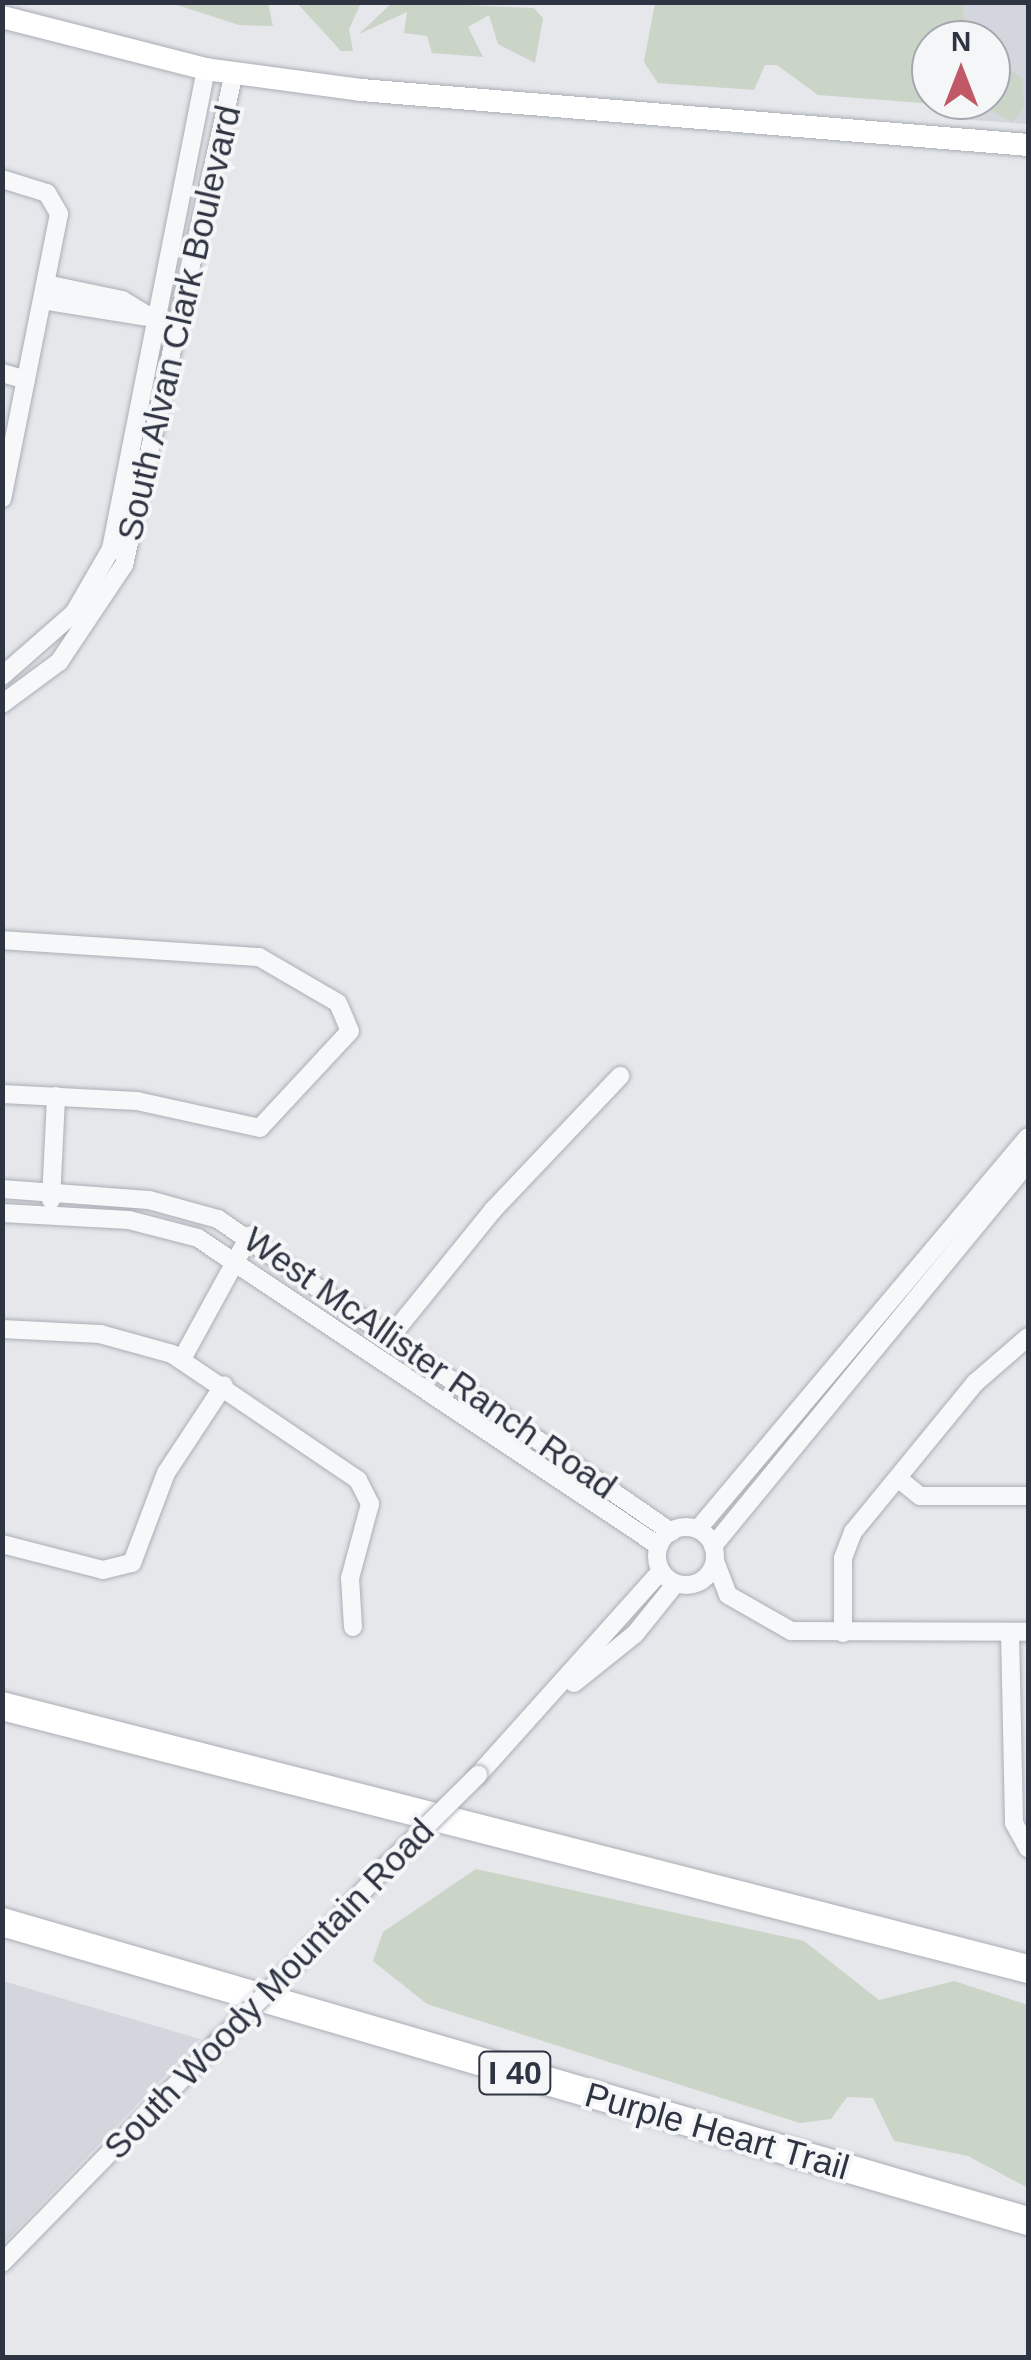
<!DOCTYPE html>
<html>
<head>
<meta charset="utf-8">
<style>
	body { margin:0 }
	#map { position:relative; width:1031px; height:2360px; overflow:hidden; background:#e5e7eb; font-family:Arial,sans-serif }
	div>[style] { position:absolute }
	.built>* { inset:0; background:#d3d6dc }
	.green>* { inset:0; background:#cad4c7 }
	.roads { filter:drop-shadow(0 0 2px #aaaeb5) drop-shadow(0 0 2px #aaaeb5) }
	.minor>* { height:18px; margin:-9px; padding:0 9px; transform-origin:9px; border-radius:9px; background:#f7f8f9 }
	.minor>.ring { margin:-9px; padding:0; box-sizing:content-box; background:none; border:18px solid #f7f8f9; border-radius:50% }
	.major>* { height:22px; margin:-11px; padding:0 11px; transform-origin:11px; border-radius:11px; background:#fff }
	.highway>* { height:28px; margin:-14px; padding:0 14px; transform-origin:14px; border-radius:14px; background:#fff }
	.bridges { filter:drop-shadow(0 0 2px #aaaeb5) drop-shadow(0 0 2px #aaaeb5) }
	.minor-bridge>* { height:18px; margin:-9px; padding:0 9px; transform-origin:9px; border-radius:9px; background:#f7f8f9 }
	span { translate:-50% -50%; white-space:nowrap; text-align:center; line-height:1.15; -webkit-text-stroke:8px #f4f6f8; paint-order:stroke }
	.shield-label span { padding:2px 8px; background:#f4f6f8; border:2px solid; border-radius:8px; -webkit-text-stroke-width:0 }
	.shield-label { font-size:32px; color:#2e3442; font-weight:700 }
	.street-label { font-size:35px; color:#2e3442 }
	.frame { position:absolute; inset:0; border:5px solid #2e3442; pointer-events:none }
	.north { position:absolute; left:911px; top:20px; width:100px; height:100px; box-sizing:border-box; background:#f4f6f8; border:2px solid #a5a8af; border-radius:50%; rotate:0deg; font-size:28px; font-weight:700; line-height:40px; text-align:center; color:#2e3442 }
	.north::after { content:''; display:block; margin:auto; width:35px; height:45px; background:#c05965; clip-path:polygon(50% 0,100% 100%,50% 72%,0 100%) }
</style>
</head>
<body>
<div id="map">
	<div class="built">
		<div style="clip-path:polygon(952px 3px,1028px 3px,1028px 124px,944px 118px,945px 100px,991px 100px,991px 40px,949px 40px)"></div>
		<div style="clip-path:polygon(3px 1981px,200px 2039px,3px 2244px,2px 1981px)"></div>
	</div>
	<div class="green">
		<div style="clip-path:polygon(393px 2px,534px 8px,543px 18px,535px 63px,498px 44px,489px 15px,468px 27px,483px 57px,432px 53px,427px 36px,404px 33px,407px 12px,359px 34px)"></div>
		<div style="clip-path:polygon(171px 3px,268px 3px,273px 26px,239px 25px)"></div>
		<div style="clip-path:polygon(297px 3px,361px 3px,349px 29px,353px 51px,341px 51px)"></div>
		<div style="clip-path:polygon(655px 3px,962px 3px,968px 40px,931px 40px,931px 100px,991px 100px,991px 56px,1023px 79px,1024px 108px,1012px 122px,987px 108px,818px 95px,777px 65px,765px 65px,754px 90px,658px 83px,644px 62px)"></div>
		<div style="clip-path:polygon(476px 1869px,804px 1941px,879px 2000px,954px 1981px,1028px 2005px,1028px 2188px,968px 2156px,894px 2141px,873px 2098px,847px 2097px,831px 2119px,800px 2123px,427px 2004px,373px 1961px,383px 1932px)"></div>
	</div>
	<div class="roads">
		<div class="minor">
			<div style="left:2px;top:179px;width:47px;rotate:17.3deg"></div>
			<div style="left:47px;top:193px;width:24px;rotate:60deg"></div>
			<div style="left:59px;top:214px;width:290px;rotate:101.3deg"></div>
			<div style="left:46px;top:284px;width:78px;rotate:11.9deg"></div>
			<div style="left:122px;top:300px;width:31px;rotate:31deg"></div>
			<div style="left:42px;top:300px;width:125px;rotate:9.2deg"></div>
			<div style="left:2px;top:373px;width:25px;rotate:16deg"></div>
			<div style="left:2px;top:676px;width:96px;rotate:-41.2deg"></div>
			<div style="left:74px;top:613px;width:74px;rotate:-60deg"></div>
			<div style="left:111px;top:549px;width:489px;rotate:-78.8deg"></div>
			<div style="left:2px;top:704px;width:71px;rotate:-36.4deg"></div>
			<div style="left:59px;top:662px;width:117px;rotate:-56.2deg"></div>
			<div style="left:124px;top:565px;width:504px;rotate:-77.4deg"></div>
			<div style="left:2px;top:940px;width:258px;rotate:3.8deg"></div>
			<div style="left:259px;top:957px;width:91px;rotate:30.2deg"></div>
			<div style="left:338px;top:1003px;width:30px;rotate:67deg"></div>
			<div style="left:350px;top:1031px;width:132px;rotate:132.9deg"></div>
			<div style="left:260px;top:1128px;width:126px;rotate:-167.6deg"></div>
			<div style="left:137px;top:1101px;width:135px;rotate:-177deg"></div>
			<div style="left:2px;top:1189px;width:147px;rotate:4.3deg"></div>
			<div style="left:149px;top:1200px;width:72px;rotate:15.4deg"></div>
			<div style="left:218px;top:1219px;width:551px;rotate:34.64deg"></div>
			<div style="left:51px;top:1200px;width:104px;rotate:-87.2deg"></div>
			<div style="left:2px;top:1213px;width:127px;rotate:3.2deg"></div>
			<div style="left:129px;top:1220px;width:71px;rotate:14.6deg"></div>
			<div style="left:198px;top:1238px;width:554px;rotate:33.75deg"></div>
			<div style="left:2px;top:1329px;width:98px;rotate:2.9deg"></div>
			<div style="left:100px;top:1334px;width:75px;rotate:15.5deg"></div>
			<div style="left:172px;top:1354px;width:225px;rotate:34.1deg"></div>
			<div style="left:358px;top:1480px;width:27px;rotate:63deg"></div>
			<div style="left:370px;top:1504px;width:77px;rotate:105.1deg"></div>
			<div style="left:350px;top:1578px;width:49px;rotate:86.5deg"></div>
			<div style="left:387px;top:1341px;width:169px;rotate:-51deg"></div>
			<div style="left:493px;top:1210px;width:185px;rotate:-46.5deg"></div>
			<div style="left:182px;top:1359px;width:141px;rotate:-61.3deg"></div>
			<div style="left:899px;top:1479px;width:27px;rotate:39deg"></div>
			<div style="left:920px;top:1496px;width:108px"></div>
			<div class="ring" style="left:657px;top:1527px;width:40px;height:40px"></div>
			<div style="left:698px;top:1529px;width:512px;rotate:-49.91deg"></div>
			<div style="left:2px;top:1544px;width:104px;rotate:14.4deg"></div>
			<div style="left:103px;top:1570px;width:30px;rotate:-14deg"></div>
			<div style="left:132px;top:1563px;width:96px;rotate:-69.3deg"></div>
			<div style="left:166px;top:1473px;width:105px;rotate:-56.6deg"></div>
			<div style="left:713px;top:1546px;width:496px;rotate:-50.6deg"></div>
			<div style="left:715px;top:1561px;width:36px;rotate:69deg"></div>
			<div style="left:728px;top:1595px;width:73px;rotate:29.7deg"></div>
			<div style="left:791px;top:1631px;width:237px;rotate:0.2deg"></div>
			<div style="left:1010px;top:1632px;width:191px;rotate:88.8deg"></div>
			<div style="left:1014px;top:1823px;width:29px;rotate:61deg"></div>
			<div style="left:843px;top:1633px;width:75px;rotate:-90deg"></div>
			<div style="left:843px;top:1558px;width:28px;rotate:-69deg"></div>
			<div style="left:853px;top:1532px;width:193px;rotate:-50.7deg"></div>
			<div style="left:975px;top:1383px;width:70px;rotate:-41deg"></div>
			<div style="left:574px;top:1683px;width:78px;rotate:-38.8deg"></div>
			<div style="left:635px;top:1634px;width:65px;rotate:-51.2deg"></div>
			<div style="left:478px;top:1775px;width:274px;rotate:-48.1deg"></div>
			<div style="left:313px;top:1946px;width:104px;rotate:-47.7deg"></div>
			<div style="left:2px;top:2263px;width:309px;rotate:-45.7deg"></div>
		</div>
		<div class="major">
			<div style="left:2px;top:17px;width:211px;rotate:14.3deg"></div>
			<div style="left:206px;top:69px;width:156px;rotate:7.7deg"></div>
			<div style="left:361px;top:90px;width:669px;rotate:4.71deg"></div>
		</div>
		<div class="highway">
			<div style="left:2px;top:1706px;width:1059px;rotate:14.38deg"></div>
			<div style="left:2px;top:1922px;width:1069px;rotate:16.25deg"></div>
		</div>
	</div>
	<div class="bridges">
		<div class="minor-bridge">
			<div style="left:383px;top:1869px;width:134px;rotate:-44.7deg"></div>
			<div style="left:218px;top:2042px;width:135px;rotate:-45.3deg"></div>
		</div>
	</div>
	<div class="shield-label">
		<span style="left:515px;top:2073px">I 40</span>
	</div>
	<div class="street-label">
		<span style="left:179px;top:323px;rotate:-77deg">South Alvan Clark Boulevard</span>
		<span style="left:430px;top:1363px;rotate:35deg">West McAllister Ranch Road</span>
		<span style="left:269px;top:1989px;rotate:-46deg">South Woody Mountain Road</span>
		<span style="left:717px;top:2131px;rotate:16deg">Purple Heart Trail</span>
	</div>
	<div class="frame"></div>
	<div class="north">N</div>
</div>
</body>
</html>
